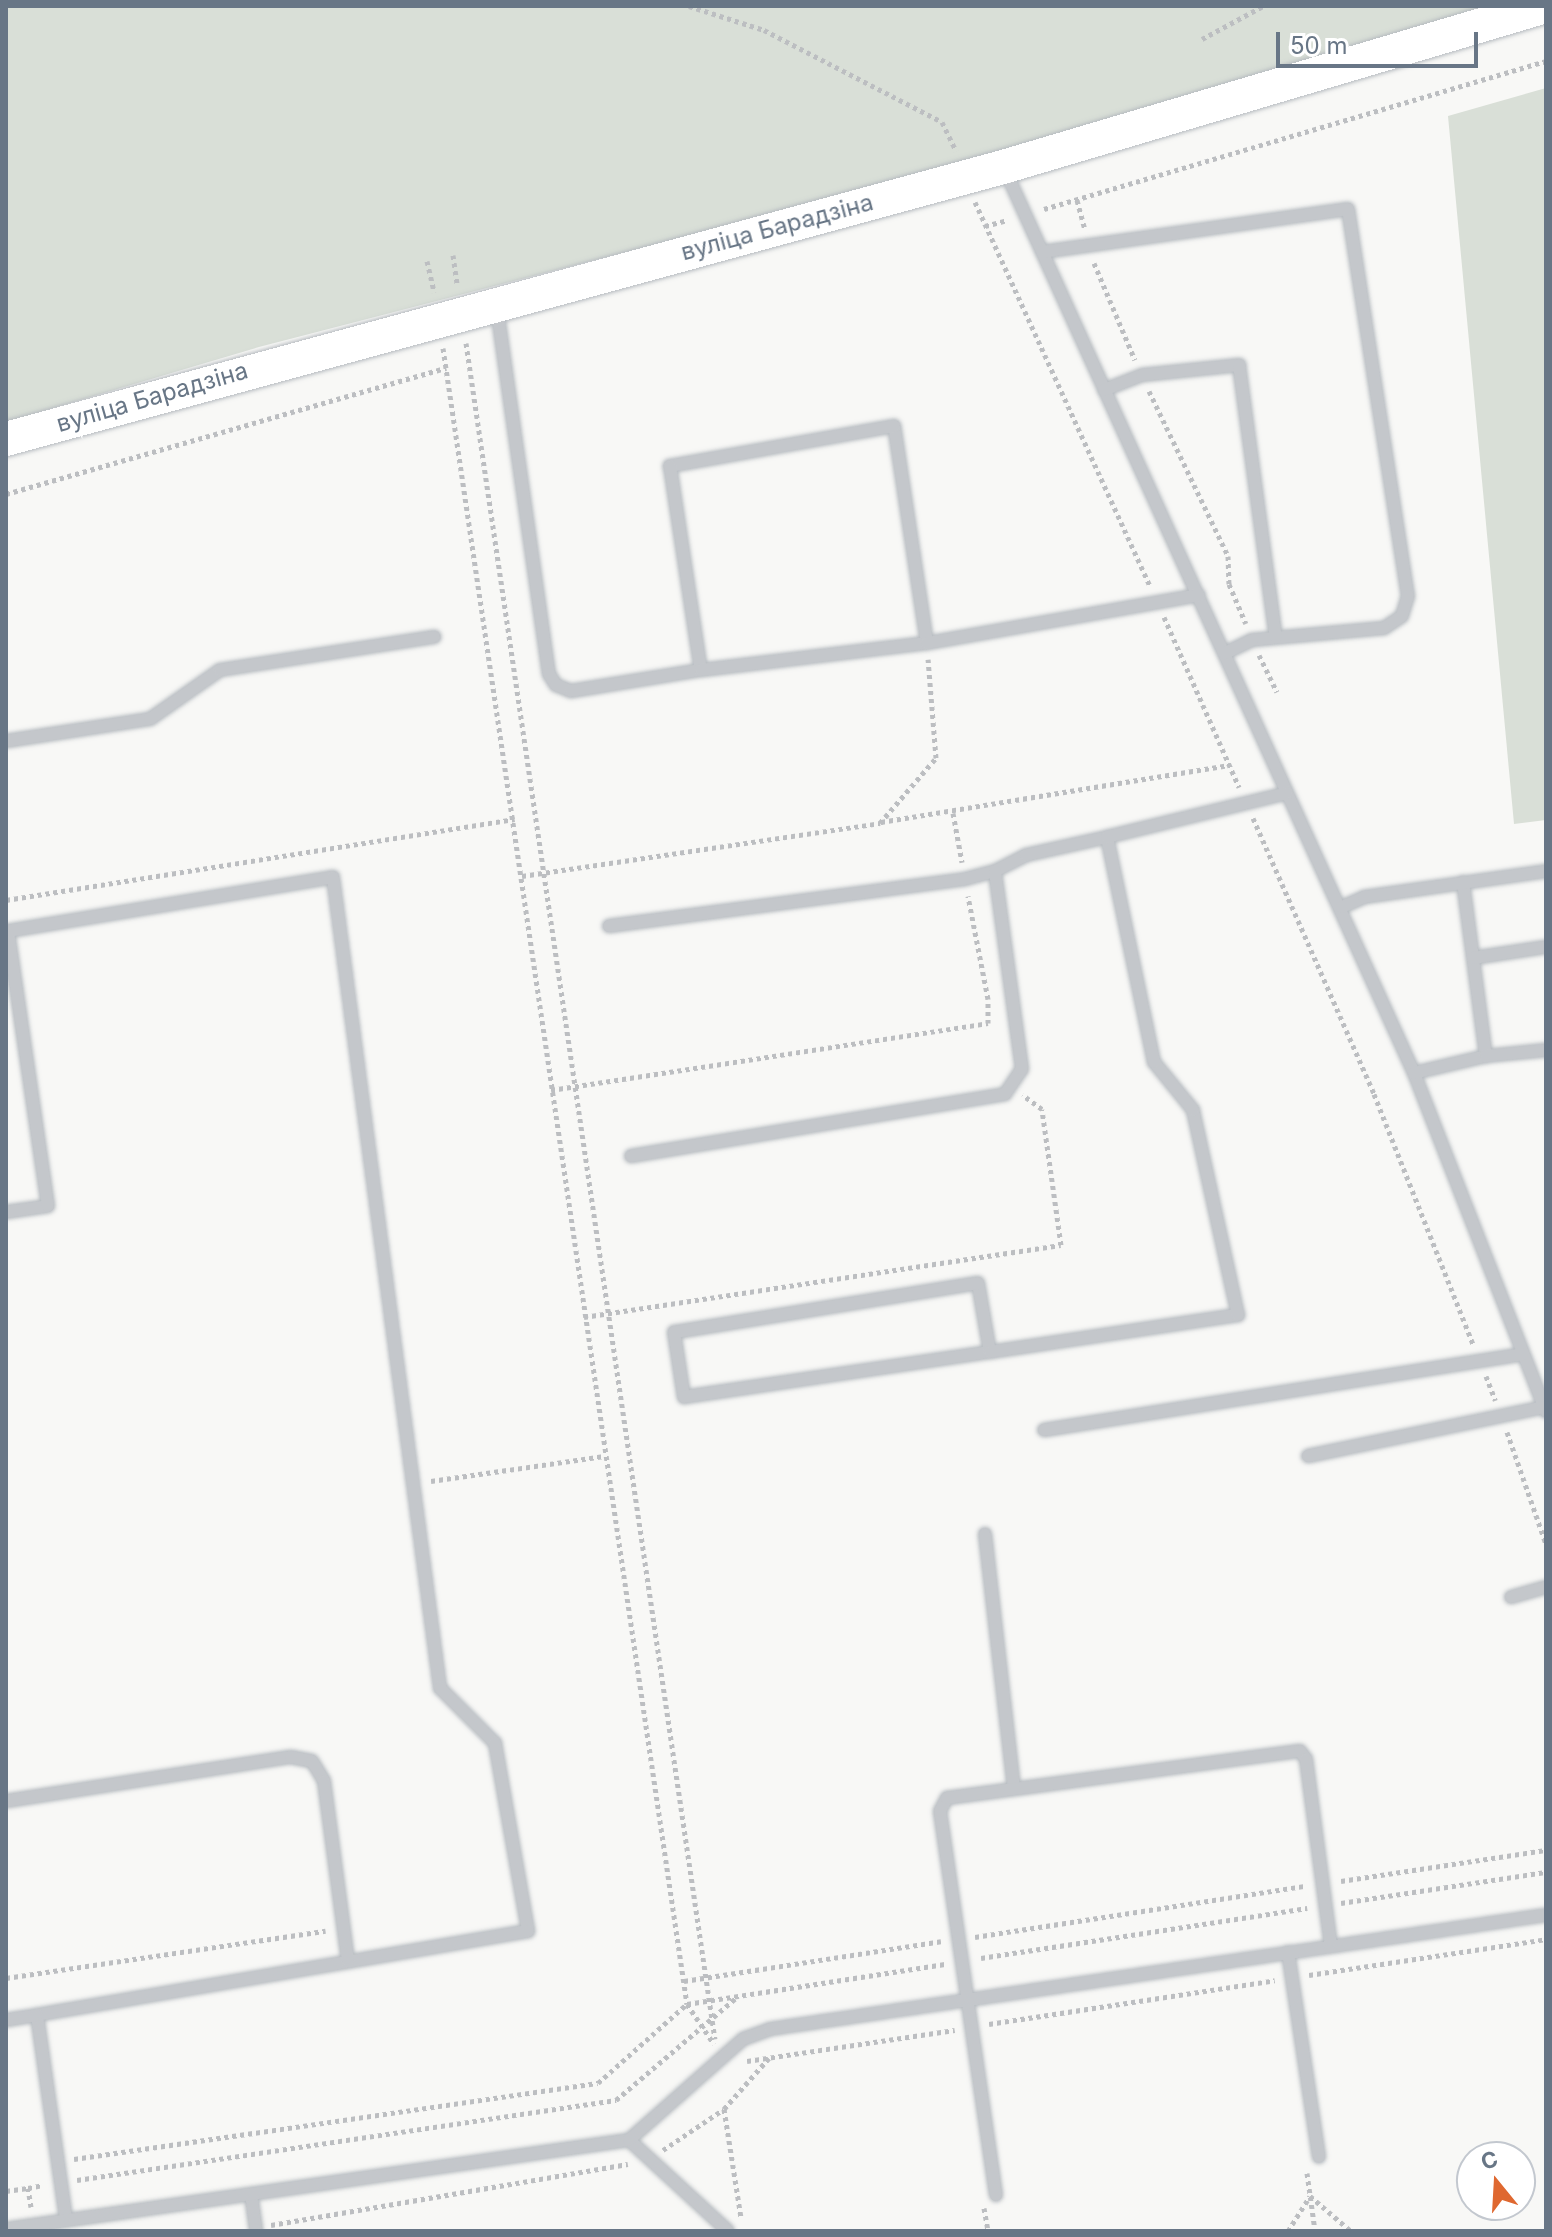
<!DOCTYPE html>
<html>
<head>
<meta charset="utf-8">
<style>
	body { margin:0 }
	#map { position:relative; width:1552px; height:2237px; overflow:hidden; background:#f8f8f6; font-family:Inter,sans-serif }
	div>[style] { position:absolute }
	.green>* { inset:0; background:#d9dfd7 }
	.path>* { height:5px; margin-top:-2.5px; transform-origin:0; background:repeating-linear-gradient(90deg,#bcbec1 0 4px,transparent 0 8px) }
	.roads { filter:drop-shadow(0 0 2px #b6bbc0) drop-shadow(0 0 2px #b6bbc0) }
	.lane>* { height:12px; margin:-6px; padding:0 6px; transform-origin:6px; border-radius:6px; background:#c4c7cb }
	.secondary>* { height:34px; margin:-17px; padding:0 17px; transform-origin:17px; border-radius:17px; background:#fff }
	span { translate:-50% -50%; white-space:nowrap; text-align:center; line-height:1.15; -webkit-text-stroke:8px #fff; paint-order:stroke }
	.street-label { font-size:24px; color:#687686 }
	.frame { position:absolute; inset:0; border:8px solid #687686; pointer-events:none }
	.north { position:absolute; left:1456px; top:2141px; width:80px; height:80px; box-sizing:border-box; background:#fff; border:2px solid #c3c8cf; border-radius:50%; rotate:342deg; font-size:22px; font-weight:700; line-height:32px; text-align:center; color:#687686 }
	.north::after { content:''; display:block; margin:auto; width:28px; height:36px; background:#df6830; clip-path:polygon(50% 0,100% 100%,50% 72%,0 100%) }
	.scale { position:absolute; left:1276px; top:32px; width:202px; height:36px; box-sizing:border-box; border:4px solid #687686; border-top:0; padding-left:10px; font-size:24px; line-height:28px; white-space:nowrap; color:#687686; -webkit-text-stroke:6px #fff; paint-order:stroke }
</style>
</head>
<body>
<div id="map">
	<div class="green">
		<div style="clip-path:polygon(6px 6px,1498px 6px,935px 172px,259px 347px,6px 422px)"></div>
		<div style="clip-path:polygon(1546px 88px,1546px 820px,1514px 824px,1448px 116px)"></div>
	</div>
	<div class="path">
		<div style="left:689px;top:6px;width:79px;rotate:17.7deg"></div>
		<div style="left:764px;top:30px;width:200px;rotate:27.3deg"></div>
		<div style="left:942px;top:122px;width:32px;rotate:64deg"></div>
		<div style="left:1202px;top:39px;width:69px;rotate:-28.4deg"></div>
		<div style="left:1077px;top:200px;width:31px;rotate:75deg"></div>
		<div style="left:975px;top:202px;width:422px;rotate:65.5deg"></div>
		<div style="left:1044px;top:209px;width:523px;rotate:-16.43deg"></div>
		<div style="left:985px;top:226px;width:23px;rotate:-15deg"></div>
		<div style="left:453px;top:255px;width:30px;rotate:82deg"></div>
		<div style="left:427px;top:261px;width:32px;rotate:77deg"></div>
		<div style="left:1094px;top:263px;width:105px;rotate:67.1deg"></div>
		<div style="left:466px;top:343px;width:1714px;rotate:81.65deg"></div>
		<div style="left:443px;top:348px;width:1674px;rotate:81.62deg"></div>
		<div style="left:687px;top:2004px;width:48px;rotate:56deg"></div>
		<div style="left:1149px;top:391px;width:183px;rotate:64.4deg"></div>
		<div style="left:1228px;top:556px;width:28px;rotate:88deg"></div>
		<div style="left:1229px;top:584px;width:43px;rotate:67deg"></div>
		<div style="left:6px;top:494px;width:458px;rotate:-16deg"></div>
		<div style="left:1164px;top:617px;width:186px;rotate:66.2deg"></div>
		<div style="left:1259px;top:655px;width:41px;rotate:64.1deg"></div>
		<div style="left:953px;top:813px;width:50px;rotate:79.6deg"></div>
		<div style="left:1253px;top:818px;width:301px;rotate:66.3deg"></div>
		<div style="left:1374px;top:1094px;width:269px;rotate:68.4deg"></div>
		<div style="left:881px;top:822px;width:353px;rotate:-9.3deg"></div>
		<div style="left:522px;top:876px;width:362px;rotate:-8.4deg"></div>
		<div style="left:880px;top:823px;width:86px;rotate:-49.3deg"></div>
		<div style="left:936px;top:758px;width:99px;rotate:-94.6deg"></div>
		<div style="left:6px;top:900px;width:515px;rotate:-9.04deg"></div>
		<div style="left:551px;top:1090px;width:442px;rotate:-8.7deg"></div>
		<div style="left:988px;top:1023px;width:24px;rotate:-90deg"></div>
		<div style="left:988px;top:999px;width:105px;rotate:-101deg"></div>
		<div style="left:584px;top:1317px;width:482px;rotate:-8.6deg"></div>
		<div style="left:1061px;top:1245px;width:137px;rotate:-98deg"></div>
		<div style="left:1042px;top:1109px;width:24px;rotate:-144deg"></div>
		<div style="left:1486px;top:1376px;width:26px;rotate:69deg"></div>
		<div style="left:1507px;top:1432px;width:119px;rotate:70.8deg"></div>
		<div style="left:431px;top:1481px;width:175px;rotate:-8.2deg"></div>
		<div style="left:1341px;top:1881px;width:207px;rotate:-8.6deg"></div>
		<div style="left:1341px;top:1903px;width:207px;rotate:-8.6deg"></div>
		<div style="left:975px;top:1937px;width:334px;rotate:-8.8deg"></div>
		<div style="left:981px;top:1958px;width:330px;rotate:-8.7deg"></div>
		<div style="left:1309px;top:1975px;width:240px;rotate:-8.6deg"></div>
		<div style="left:6px;top:1978px;width:323px;rotate:-8.4deg"></div>
		<div style="left:684px;top:1981px;width:260px;rotate:-8.8deg"></div>
		<div style="left:989px;top:2024px;width:289px;rotate:-8.7deg"></div>
		<div style="left:747px;top:2061px;width:210px;rotate:-8.5deg"></div>
		<div style="left:724px;top:2109px;width:110px;rotate:81.1deg"></div>
		<div style="left:663px;top:2150px;width:73px;rotate:-33.9deg"></div>
		<div style="left:724px;top:2109px;width:68px;rotate:-48.6deg"></div>
		<div style="left:74px;top:2159px;width:529px;rotate:-8.25deg"></div>
		<div style="left:598px;top:2083px;width:119px;rotate:-41.6deg"></div>
		<div style="left:687px;top:2004px;width:261px;rotate:-8.8deg"></div>
		<div style="left:1307px;top:2173px;width:59px;rotate:82.1deg"></div>
		<div style="left:77px;top:2180px;width:545px;rotate:-8.44deg"></div>
		<div style="left:616px;top:2100px;width:160px;rotate:-40.4deg"></div>
		<div style="left:6px;top:2191px;width:22px;rotate:-8deg"></div>
		<div style="left:31px;top:2207px;width:19px;rotate:-99deg"></div>
		<div style="left:28px;top:2188px;width:15px;rotate:-11deg"></div>
		<div style="left:984px;top:2208px;width:23px;rotate:80deg"></div>
		<div style="left:271px;top:2225px;width:362px;rotate:-9.7deg"></div>
		<div style="left:1288px;top:2231px;width:41px;rotate:-57.8deg"></div>
		<div style="left:1310px;top:2196px;width:54px;rotate:40.5deg"></div>
	</div>
	<div class="roads">
		<div class="lane">
			<div style="left:1005px;top:170px;width:991px;rotate:65.63deg"></div>
			<div style="left:1414px;top:1073px;width:363px;rotate:68.7deg"></div>
			<div style="left:1042px;top:252px;width:309px;rotate:-8deg"></div>
			<div style="left:1348px;top:209px;width:392px;rotate:81.2deg"></div>
			<div style="left:1408px;top:596px;width:21px;rotate:107deg"></div>
			<div style="left:1402px;top:616px;width:22px;rotate:146deg"></div>
			<div style="left:1384px;top:628px;width:133px;rotate:174.8deg"></div>
			<div style="left:1252px;top:640px;width:30px;rotate:154deg"></div>
			<div style="left:497px;top:309px;width:369px;rotate:81.9deg"></div>
			<div style="left:549px;top:674px;width:13px;rotate:58deg"></div>
			<div style="left:556px;top:685px;width:16px;rotate:22deg"></div>
			<div style="left:571px;top:691px;width:132px;rotate:-9.2deg"></div>
			<div style="left:1104px;top:390px;width:41px;rotate:-21.5deg"></div>
			<div style="left:1142px;top:375px;width:98px;rotate:-5.9deg"></div>
			<div style="left:1239px;top:365px;width:275px;rotate:82.3deg"></div>
			<div style="left:927px;top:643px;width:219px;rotate:-98.6deg"></div>
			<div style="left:894px;top:426px;width:228px;rotate:169.9deg"></div>
			<div style="left:670px;top:466px;width:206px;rotate:81.4deg"></div>
			<div style="left:701px;top:670px;width:228px;rotate:-6.8deg"></div>
			<div style="left:927px;top:643px;width:276px;rotate:-10deg"></div>
			<div style="left:6px;top:741px;width:146px;rotate:-8.7deg"></div>
			<div style="left:150px;top:719px;width:85px;rotate:-35deg"></div>
			<div style="left:220px;top:670px;width:217px;rotate:-8.8deg"></div>
			<div style="left:1463px;top:882px;width:176px;rotate:82.5deg"></div>
			<div style="left:1342px;top:907px;width:24px;rotate:-24deg"></div>
			<div style="left:1364px;top:897px;width:184px;rotate:-8.1deg"></div>
			<div style="left:609px;top:926px;width:359px;rotate:-7.5deg"></div>
			<div style="left:965px;top:879px;width:31px;rotate:-15deg"></div>
			<div style="left:995px;top:871px;width:35px;rotate:-27deg"></div>
			<div style="left:1026px;top:855px;width:83px;rotate:-12.5deg"></div>
			<div style="left:1473px;top:958px;width:74px;rotate:-8.6deg"></div>
			<div style="left:1414px;top:1073px;width:74px;rotate:-13.3deg"></div>
			<div style="left:1486px;top:1056px;width:60px;rotate:-5.7deg"></div>
			<div style="left:631px;top:1156px;width:379px;rotate:-9.4deg"></div>
			<div style="left:1005px;top:1094px;width:30px;rotate:-56deg"></div>
			<div style="left:1022px;top:1069px;width:200px;rotate:-97.8deg"></div>
			<div style="left:6px;top:1212px;width:42px;rotate:-8.1deg"></div>
			<div style="left:48px;top:1206px;width:278px;rotate:-98.3deg"></div>
			<div style="left:8px;top:931px;width:329px;rotate:-9.4deg"></div>
			<div style="left:333px;top:877px;width:818px;rotate:82.48deg"></div>
			<div style="left:440px;top:1688px;width:78px;rotate:45deg"></div>
			<div style="left:495px;top:1743px;width:191px;rotate:80deg"></div>
			<div style="left:528px;top:1931px;width:498px;rotate:170.3deg"></div>
			<div style="left:37px;top:2015px;width:207px;rotate:81.9deg"></div>
			<div style="left:990px;top:1352px;width:70px;rotate:-99.9deg"></div>
			<div style="left:978px;top:1283px;width:308px;rotate:170.8deg"></div>
			<div style="left:674px;top:1332px;width:66px;rotate:81.3deg"></div>
			<div style="left:684px;top:1397px;width:309px;rotate:-8.4deg"></div>
			<div style="left:990px;top:1352px;width:251px;rotate:-8.5deg"></div>
			<div style="left:1238px;top:1315px;width:210px;rotate:-102.4deg"></div>
			<div style="left:1193px;top:1110px;width:62px;rotate:-129.1deg"></div>
			<div style="left:1154px;top:1062px;width:230px;rotate:-101.8deg"></div>
			<div style="left:1107px;top:837px;width:185px;rotate:-13.7deg"></div>
			<div style="left:1044px;top:1430px;width:484px;rotate:-9deg"></div>
			<div style="left:1308px;top:1456px;width:242px;rotate:-11.7deg"></div>
			<div style="left:985px;top:1534px;width:255px;rotate:83.5deg"></div>
			<div style="left:1511px;top:1597px;width:36px;rotate:-16deg"></div>
			<div style="left:6px;top:1801px;width:288px;rotate:-8.8deg"></div>
			<div style="left:291px;top:1757px;width:21px;rotate:11deg"></div>
			<div style="left:312px;top:1761px;width:23px;rotate:59deg"></div>
			<div style="left:324px;top:1781px;width:182px;rotate:82.4deg"></div>
			<div style="left:1288px;top:1952px;width:207px;rotate:81.4deg"></div>
			<div style="left:6px;top:2020px;width:31px;rotate:-9deg"></div>
			<div style="left:629px;top:2140px;width:134px;rotate:42.6deg"></div>
			<div style="left:251px;top:2194px;width:37px;rotate:82deg"></div>
			<div style="left:996px;top:2195px;width:388px;rotate:-98.3deg"></div>
			<div style="left:940px;top:1811px;width:15px;rotate:-62deg"></div>
			<div style="left:947px;top:1798px;width:356px;rotate:-7.6deg"></div>
			<div style="left:1300px;top:1751px;width:10px;rotate:53deg"></div>
			<div style="left:1306px;top:1759px;width:189px;rotate:82.4deg"></div>
			<div style="left:6px;top:2229px;width:629px;rotate:-8.13deg"></div>
			<div style="left:629px;top:2140px;width:152px;rotate:-41.5deg"></div>
			<div style="left:743px;top:2039px;width:29px;rotate:-20deg"></div>
			<div style="left:770px;top:2029px;width:784px;rotate:-8.36deg"></div>
		</div>
		<div class="secondary">
			<div style="left:6px;top:439px;width:1033px;rotate:-15.26deg"></div>
			<div style="left:1003px;top:167px;width:566px;rotate:-16.52deg"></div>
		</div>
	</div>
	<div class="street-label">
		<span style="left:777px;top:227px;rotate:-15deg">вуліца Барадзіна</span>
		<span style="left:152px;top:397px;rotate:-16deg">вуліца Барадзіна</span>
	</div>
	<div class="frame"></div>
	<div class="north">С</div>
	<div class="scale">50 m</div>
</div>
</body>
</html>
